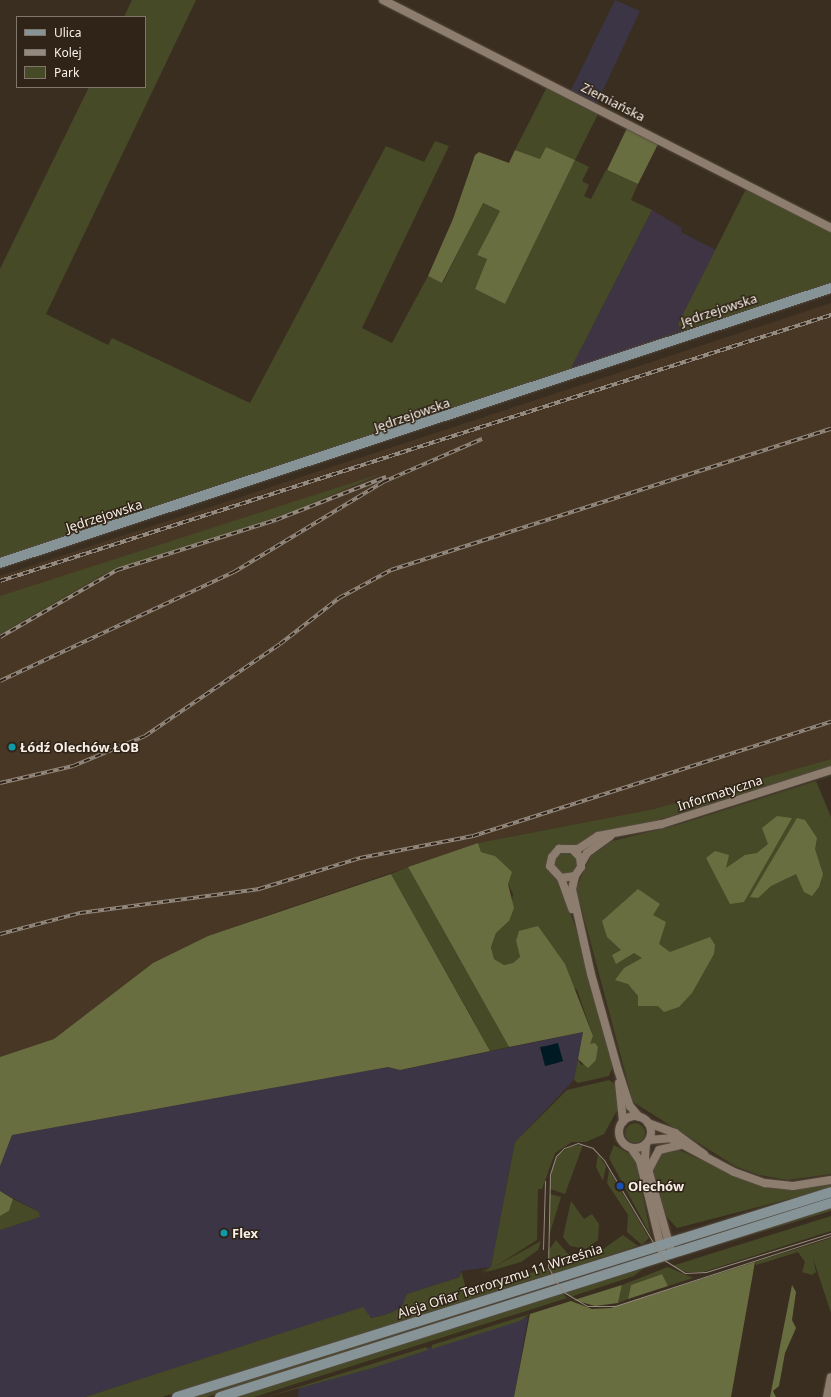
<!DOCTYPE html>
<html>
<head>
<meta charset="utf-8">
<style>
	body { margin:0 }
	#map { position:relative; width:831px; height:1397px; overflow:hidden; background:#3a2e21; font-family:"Noto Sans",sans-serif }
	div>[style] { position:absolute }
	.commercial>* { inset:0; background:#3e3443 }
	.industrial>* { inset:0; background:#3b3545 }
	.built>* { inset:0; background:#483725 }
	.green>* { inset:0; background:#464a26 }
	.round { border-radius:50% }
	.forest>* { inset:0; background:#696e41 }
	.water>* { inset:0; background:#001a24 }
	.roads { filter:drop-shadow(0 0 1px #554a3f) drop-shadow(0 0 1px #554a3f) }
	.street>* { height:8px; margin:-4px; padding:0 4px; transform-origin:4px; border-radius:4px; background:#8c7d6f }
	.street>.ring { margin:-4px; padding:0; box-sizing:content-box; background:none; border:8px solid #8c7d6f; border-radius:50% }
	.secondary>* { height:10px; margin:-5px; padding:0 5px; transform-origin:5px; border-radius:5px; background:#869497 }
	.tram>* { height:1px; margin:-0.5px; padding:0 0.5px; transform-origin:0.5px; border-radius:0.5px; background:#948a7f }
	.rail>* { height:3.5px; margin-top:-1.75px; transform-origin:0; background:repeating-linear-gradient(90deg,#302418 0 6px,#948a7f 0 12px); box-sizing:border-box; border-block:1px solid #948a7f }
	.dots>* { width:11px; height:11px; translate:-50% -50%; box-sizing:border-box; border:2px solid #302418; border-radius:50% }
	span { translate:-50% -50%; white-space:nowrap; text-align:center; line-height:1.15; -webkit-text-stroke:3px #302418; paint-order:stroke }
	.street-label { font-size:13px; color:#f8f0e8 }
	.poi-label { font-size:13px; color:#f8f0e8; font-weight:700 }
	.left { translate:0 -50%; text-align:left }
	.legend { position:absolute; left:16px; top:16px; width:130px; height:72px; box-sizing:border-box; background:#302418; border:1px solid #80766b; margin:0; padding:5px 7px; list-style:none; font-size:12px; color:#f8f0e8 }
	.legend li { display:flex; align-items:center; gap:8px; height:20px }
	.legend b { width:20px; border:1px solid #80766b }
</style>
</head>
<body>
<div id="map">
	<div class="commercial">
		<div style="clip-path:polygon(652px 210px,682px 228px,681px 232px,716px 250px,678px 324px,681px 331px,570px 370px)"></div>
	</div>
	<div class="industrial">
		<div style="clip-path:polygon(615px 0,640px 11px,597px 103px,571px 90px)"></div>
		<div style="clip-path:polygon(583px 1032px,574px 1080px,515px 1142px,491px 1267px,461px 1271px,460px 1277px,407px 1294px,402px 1308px,385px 1315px,370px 1318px,363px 1308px,85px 1397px,0 1397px,0 1230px,40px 1217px,39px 1212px,0 1191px,0 1166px,12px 1135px,388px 1067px,401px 1070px)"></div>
		<div style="clip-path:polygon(528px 1317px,514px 1397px,298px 1397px,299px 1388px)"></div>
	</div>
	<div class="built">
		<div style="clip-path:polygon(831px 303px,831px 759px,654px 809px,478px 843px,268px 915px,208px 936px,153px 963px,54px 1039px,0 1057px,0 576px)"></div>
	</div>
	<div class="green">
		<div style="clip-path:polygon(132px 0,196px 0,46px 314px,108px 345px,112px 338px,250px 403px,386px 146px,424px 162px,435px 141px,449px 146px,362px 328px,392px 343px,428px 276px,443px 283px,482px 203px,500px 211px,477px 255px,487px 259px,475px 289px,505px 304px,575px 160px,546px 147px,540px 159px,515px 150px,548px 85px,599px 112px,575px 160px,589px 167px,582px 181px,589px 185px,584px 196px,591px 199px,606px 170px,638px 184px,631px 200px,652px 210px,570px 370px,0 560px,0 269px,89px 87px,145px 87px,145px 17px,124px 17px)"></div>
		<div style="clip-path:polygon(747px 187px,831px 230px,831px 284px,681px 331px,678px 324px)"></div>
		<div style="clip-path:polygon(383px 473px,289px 513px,106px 573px,0 634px,0 596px)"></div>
		<div style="clip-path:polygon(831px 759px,831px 766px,575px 846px,563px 845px,550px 853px,547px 869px,559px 883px,576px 929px,613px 1066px,609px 1076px,578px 1083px,574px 1080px,578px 1059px,581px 1065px,596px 1060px,598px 1047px,589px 1044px,593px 1036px,577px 990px,516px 941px,520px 957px,513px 963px,504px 965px,494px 959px,491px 947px,496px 933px,509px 921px,513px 894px,495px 856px,481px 852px,478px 843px,654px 809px)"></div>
		<div style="clip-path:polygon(816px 781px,831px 817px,831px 1174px,788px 1180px,759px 1175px,735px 1166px,633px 1102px,576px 888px,591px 856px,612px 841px,677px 825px)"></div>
		<div class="round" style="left:555px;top:853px;width:22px;height:22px"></div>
		<div style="clip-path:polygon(408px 867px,509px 1047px,490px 1051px,473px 1020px,391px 874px)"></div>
		<div style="clip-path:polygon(609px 1080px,615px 1084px,619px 1107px,604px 1134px,586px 1142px,572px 1142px,555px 1153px,542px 1189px,538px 1189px,537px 1240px,491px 1269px,480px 1272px,491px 1267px,515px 1142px,567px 1090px)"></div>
		<div class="round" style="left:625px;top:1123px;width:20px;height:20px"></div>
		<div style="clip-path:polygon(583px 1145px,565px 1194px,550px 1189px,552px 1168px,559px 1154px,571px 1146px)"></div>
		<div style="clip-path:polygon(614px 1145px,635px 1157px,651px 1236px,609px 1158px)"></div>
		<div style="clip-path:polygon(674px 1148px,764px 1187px,793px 1190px,831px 1184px,831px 1188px,677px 1228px,666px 1216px,653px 1170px,658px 1155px)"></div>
		<div style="clip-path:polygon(598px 1154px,606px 1166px,603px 1181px,596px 1167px)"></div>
		<div style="clip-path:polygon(609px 1170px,649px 1238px,642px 1245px,627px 1232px,628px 1215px,607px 1183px)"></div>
		<div style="clip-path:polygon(550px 1194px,561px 1197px,549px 1236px)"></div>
		<div style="clip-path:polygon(13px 1199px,39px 1212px,40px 1217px,0 1230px,0 1216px,9px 1211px)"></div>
		<div style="clip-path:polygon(571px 1201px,584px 1219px,592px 1214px,599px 1224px,598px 1240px,586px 1249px,570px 1246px,563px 1237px)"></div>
		<div style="clip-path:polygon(831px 1208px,831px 1211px,666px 1260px)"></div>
		<div style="clip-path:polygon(831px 1216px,831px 1231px,703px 1272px,686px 1272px,672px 1266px)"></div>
		<div style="clip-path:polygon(623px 1235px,638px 1246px,552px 1274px,550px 1268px,592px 1257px)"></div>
		<div style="clip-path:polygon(831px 1238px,831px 1313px,813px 1258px,816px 1272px,812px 1275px,802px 1272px,805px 1262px,798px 1252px,756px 1265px,755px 1262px)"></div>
		<div style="clip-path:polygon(556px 1240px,568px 1254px,586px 1257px,550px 1266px,548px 1251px)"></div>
		<div style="clip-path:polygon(541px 1241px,538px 1250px,521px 1262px,483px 1273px)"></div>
		<div style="clip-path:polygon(645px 1267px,634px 1276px,570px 1297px,565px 1293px)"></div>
		<div style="clip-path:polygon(668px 1267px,693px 1278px,668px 1286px,662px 1274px,631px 1285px,628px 1299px,618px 1303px,622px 1285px)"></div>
		<div style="clip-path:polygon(547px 1268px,550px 1274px,162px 1397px,85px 1397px,363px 1307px,371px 1318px,385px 1315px,401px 1308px,407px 1294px,460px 1277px,461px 1271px,467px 1292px)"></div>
		<div style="clip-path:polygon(572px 1278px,207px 1397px,190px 1397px)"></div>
		<div style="clip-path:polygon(562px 1293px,567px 1298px,254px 1397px,235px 1397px)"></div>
		<div style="clip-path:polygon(530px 1314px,520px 1321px,432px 1349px,432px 1345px)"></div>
		<div style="clip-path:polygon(426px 1347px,428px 1350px,376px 1367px,267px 1397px)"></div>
	</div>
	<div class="forest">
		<div style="clip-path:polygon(628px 126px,659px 142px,638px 184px,607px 170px)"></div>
		<div style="clip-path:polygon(546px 147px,575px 160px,505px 304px,475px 289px,487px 259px,477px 255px,500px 211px,483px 203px,442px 283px,428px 276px,453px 219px,475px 155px,479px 152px,509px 163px,515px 150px,540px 159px)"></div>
		<div style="clip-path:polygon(777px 816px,792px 818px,744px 902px,730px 904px,706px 858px,715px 851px,729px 855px,726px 868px,745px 855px,757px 853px,768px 844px,762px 828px)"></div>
		<div style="clip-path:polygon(797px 818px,805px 820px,817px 838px,815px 849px,823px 874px,819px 887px,812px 896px,804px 892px,796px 874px,771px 886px,758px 898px,750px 897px)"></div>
		<div style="clip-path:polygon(478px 843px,481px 852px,495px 856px,512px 872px,508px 884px,514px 908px,509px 921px,496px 933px,491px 947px,494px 959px,504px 965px,513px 963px,520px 957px,516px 941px,519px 931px,538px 926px,565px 964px,593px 1036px,590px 1044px,595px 1043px,598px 1047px,596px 1060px,588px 1068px,578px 1059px,583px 1032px,509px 1047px,408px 867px)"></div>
		<div style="clip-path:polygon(391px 874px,490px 1051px,400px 1070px,388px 1067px,12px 1135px,0 1166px,0 1057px,54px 1039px,153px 963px,208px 936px)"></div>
		<div style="clip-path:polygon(638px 889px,660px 904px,653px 915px,666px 922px,659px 944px,670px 952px,710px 937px,715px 945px,714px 954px,692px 993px,679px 1007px,664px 1012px,658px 1006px,638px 1006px,638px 996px,628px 984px,615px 980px,624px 968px,642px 958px,634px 953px,616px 964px,612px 955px,621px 950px,607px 937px,602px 921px)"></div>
		<div style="clip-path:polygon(0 1191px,13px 1199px,9px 1211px,0 1216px)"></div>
		<div style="clip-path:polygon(755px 1262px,731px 1397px,514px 1397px,530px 1314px,571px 1301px,592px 1309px,611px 1308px)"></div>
		<div style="clip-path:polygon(662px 1274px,668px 1286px,628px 1299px,631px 1285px)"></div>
		<div style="clip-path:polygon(622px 1285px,618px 1303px,595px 1306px,574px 1300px)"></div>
		<div style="clip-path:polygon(792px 1285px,796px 1292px,792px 1320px,796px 1328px,785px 1353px,779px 1386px,773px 1391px,776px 1397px,770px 1397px)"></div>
	</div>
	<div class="water">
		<div style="clip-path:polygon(558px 1043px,563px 1061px,557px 1063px,555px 1053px,557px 1063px,545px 1066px,540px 1047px,546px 1046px,548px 1055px,546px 1046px)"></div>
	</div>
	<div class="roads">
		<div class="street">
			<div style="left:383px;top:0;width:503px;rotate:26.97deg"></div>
			<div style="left:573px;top:850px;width:10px;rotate:45deg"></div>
			<div style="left:580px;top:857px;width:10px;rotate:84deg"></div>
			<div style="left:581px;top:867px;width:11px;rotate:124deg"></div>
			<div style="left:575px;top:876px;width:14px;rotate:172deg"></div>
			<div style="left:561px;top:878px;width:16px;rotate:-133deg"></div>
			<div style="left:550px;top:866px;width:9px;rotate:-77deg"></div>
			<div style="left:552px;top:857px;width:11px;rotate:-49deg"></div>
			<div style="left:559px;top:849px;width:19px"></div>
			<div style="left:578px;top:849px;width:24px;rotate:-33deg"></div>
			<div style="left:598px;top:836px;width:65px;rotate:-10.6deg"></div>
			<div style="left:662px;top:824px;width:177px;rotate:-17.7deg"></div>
			<div style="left:582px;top:862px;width:10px;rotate:-61deg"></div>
			<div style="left:587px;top:853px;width:29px;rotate:-36deg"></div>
			<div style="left:575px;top:876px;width:13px;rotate:103deg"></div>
			<div style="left:572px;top:889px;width:87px;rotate:77.4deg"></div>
			<div style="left:591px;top:974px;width:100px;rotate:74.3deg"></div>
			<div style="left:618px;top:1070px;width:38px;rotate:72deg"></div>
			<div style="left:630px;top:1106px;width:14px;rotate:51deg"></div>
			<div style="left:561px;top:878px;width:33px;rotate:70deg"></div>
			<div style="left:619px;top:1083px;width:39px;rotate:84deg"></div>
			<div class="ring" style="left:619px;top:1116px;width:24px;height:24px"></div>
			<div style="left:648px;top:1123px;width:29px;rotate:20deg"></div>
			<div style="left:675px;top:1133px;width:36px;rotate:36deg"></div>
			<div style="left:649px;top:1140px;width:21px;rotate:-5deg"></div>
			<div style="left:670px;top:1138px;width:72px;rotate:28deg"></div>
			<div style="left:734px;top:1172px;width:33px;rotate:20deg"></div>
			<div style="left:765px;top:1183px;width:28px;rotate:6deg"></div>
			<div style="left:793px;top:1186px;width:38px;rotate:-9deg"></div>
			<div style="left:646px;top:1144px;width:14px;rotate:94deg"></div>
			<div style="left:645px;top:1158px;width:100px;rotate:74.3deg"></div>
			<div style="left:631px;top:1148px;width:16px;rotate:55deg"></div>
			<div style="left:640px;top:1161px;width:93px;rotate:76.3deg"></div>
			<div style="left:649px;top:1169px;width:21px;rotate:-62deg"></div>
			<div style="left:659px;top:1150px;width:23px;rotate:-13deg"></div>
			<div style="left:827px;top:1397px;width:20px;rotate:-79deg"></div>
		</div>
		<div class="secondary">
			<div style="left:0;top:563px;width:875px;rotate:-18.31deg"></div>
			<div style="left:177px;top:1397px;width:685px;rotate:-17.4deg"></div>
			<div style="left:220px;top:1397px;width:641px;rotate:-17.62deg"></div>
		</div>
	</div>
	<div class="tram">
		<div style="left:831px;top:1233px;width:131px;rotate:162.7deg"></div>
		<div style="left:706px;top:1272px;width:21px;rotate:177deg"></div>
		<div style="left:685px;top:1273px;width:26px;rotate:-148deg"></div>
		<div style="left:663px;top:1259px;width:115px;rotate:-120.8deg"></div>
		<div style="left:604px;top:1160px;width:16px;rotate:-133deg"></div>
		<div style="left:593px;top:1148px;width:16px;rotate:-162deg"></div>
		<div style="left:578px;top:1143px;width:15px;rotate:160deg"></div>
		<div style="left:564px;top:1148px;width:11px;rotate:135deg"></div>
		<div style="left:556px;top:1156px;width:19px;rotate:108deg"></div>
		<div style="left:550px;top:1174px;width:93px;rotate:91.2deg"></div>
		<div style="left:548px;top:1267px;width:28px;rotate:60deg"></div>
		<div style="left:562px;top:1291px;width:29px;rotate:31deg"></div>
		<div style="left:587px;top:1306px;width:28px"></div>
		<div style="left:615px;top:1306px;width:227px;rotate:-18deg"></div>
		<div style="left:543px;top:1249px;width:68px;rotate:-88.3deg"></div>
	</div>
	<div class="rail">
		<div style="left:0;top:581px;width:873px;rotate:-17.75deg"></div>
		<div style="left:0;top:637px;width:135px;rotate:-29.8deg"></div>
		<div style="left:117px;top:570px;width:167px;rotate:-17.5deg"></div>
		<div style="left:276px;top:520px;width:118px;rotate:-21.4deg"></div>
		<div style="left:0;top:681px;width:258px;rotate:-25deg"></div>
		<div style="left:234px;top:572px;width:174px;rotate:-31.1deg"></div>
		<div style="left:383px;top:482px;width:108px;rotate:-23.5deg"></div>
		<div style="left:0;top:783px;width:75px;rotate:-13.1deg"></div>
		<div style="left:73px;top:766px;width:78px;rotate:-22.6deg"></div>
		<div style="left:145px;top:736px;width:163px;rotate:-34.3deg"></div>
		<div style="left:280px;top:644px;width:75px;rotate:-37.9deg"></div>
		<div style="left:339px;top:598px;width:59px;rotate:-28.3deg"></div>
		<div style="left:391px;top:570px;width:462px;rotate:-17.8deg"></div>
		<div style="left:0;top:934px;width:83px;rotate:-14.7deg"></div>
		<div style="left:80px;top:913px;width:181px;rotate:-7.6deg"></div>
		<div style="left:259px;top:889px;width:106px;rotate:-17.1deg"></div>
		<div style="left:360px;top:858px;width:115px;rotate:-11deg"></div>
		<div style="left:473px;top:836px;width:376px;rotate:-17.7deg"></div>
	</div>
	<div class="dots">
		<div style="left:12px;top:747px;background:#0f9aa8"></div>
		<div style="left:620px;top:1186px;background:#1a4fb4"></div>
		<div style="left:224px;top:1233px;background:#0f9aa8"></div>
	</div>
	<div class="street-label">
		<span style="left:613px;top:102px;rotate:27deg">Ziemiańska</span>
		<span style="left:719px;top:310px;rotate:-18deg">Jędrzejowska</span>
		<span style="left:412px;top:415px;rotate:-19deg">Jędrzejowska</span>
		<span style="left:104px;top:516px;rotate:-18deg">Jędrzejowska</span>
		<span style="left:720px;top:793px;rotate:-18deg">Informatyczna</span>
		<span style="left:500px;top:1281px;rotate:-18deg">Aleja Ofiar Terroryzmu 11 Września</span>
	</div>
	<div class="poi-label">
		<span class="left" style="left:20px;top:747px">Łódź Olechów ŁOB</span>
		<span class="left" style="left:628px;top:1186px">Olechów</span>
		<span class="left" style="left:232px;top:1233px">Flex</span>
	</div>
	<ul class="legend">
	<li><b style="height:5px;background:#869497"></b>Ulica</li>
	<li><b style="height:5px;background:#948a7f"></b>Kolej</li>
	<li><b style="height:11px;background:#464a26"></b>Park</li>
	</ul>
</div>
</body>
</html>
